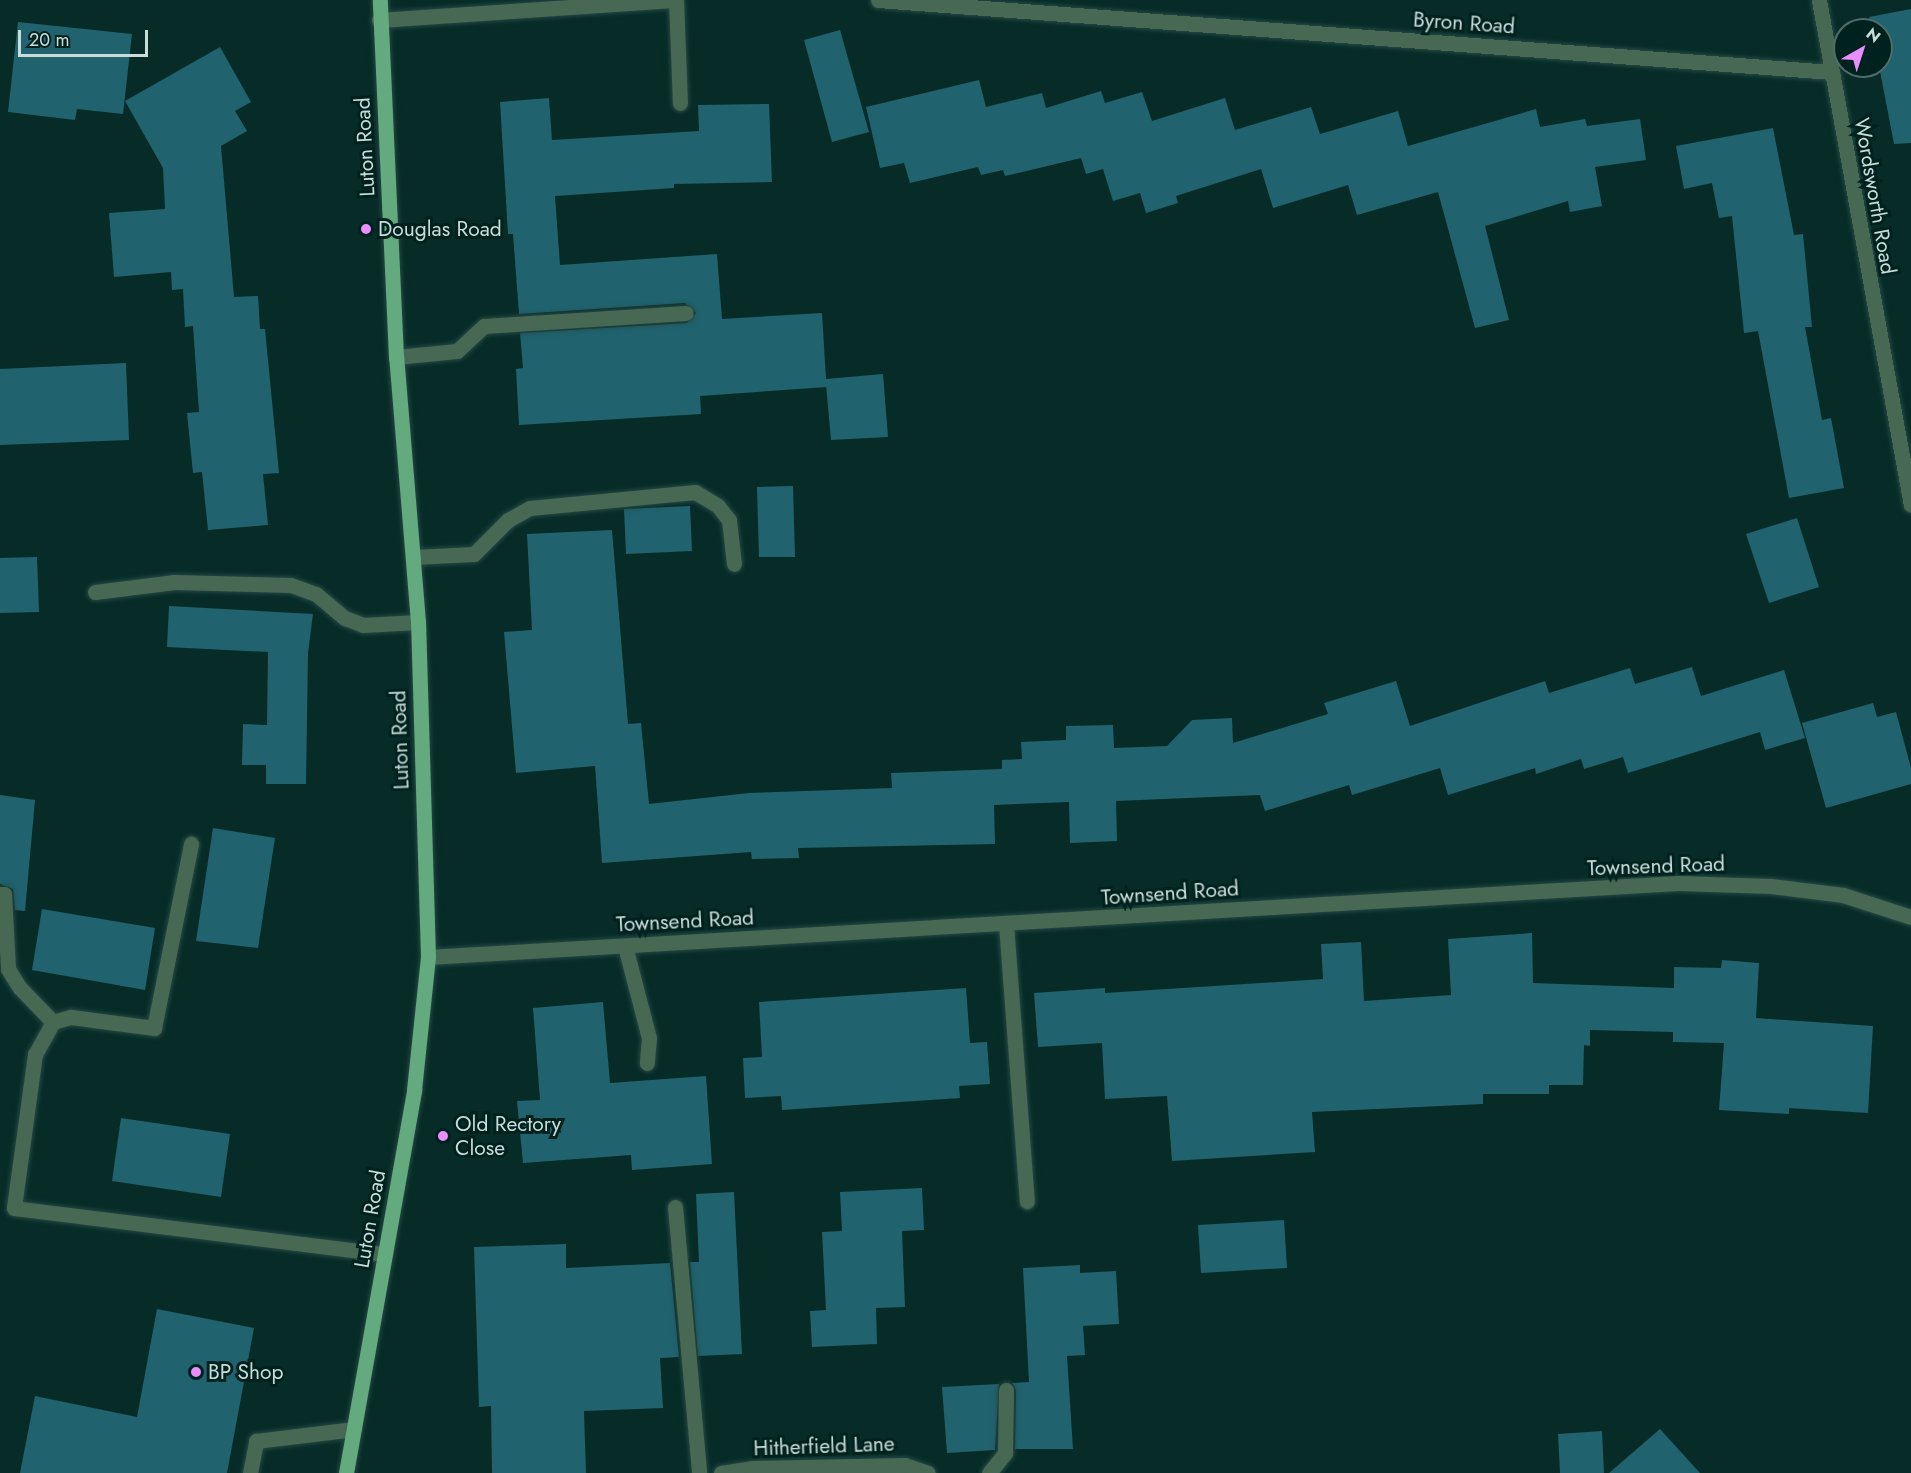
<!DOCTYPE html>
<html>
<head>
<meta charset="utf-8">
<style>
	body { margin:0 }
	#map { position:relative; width:1911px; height:1473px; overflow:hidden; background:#072c28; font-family:Jost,sans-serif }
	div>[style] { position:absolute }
	.building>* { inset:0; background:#20626e }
	.roads { filter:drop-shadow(0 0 2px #264844) drop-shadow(0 0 2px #264844) }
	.service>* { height:15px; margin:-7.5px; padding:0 7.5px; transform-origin:7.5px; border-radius:7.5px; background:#476853 }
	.minor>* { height:15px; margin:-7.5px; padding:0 7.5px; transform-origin:7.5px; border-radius:7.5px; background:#476853 }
	.primary>* { height:15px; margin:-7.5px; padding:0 7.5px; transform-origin:7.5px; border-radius:7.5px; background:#63aa7f }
	.dots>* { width:16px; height:16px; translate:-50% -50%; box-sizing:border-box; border:3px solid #00221e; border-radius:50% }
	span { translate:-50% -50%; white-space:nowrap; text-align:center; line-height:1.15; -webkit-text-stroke:6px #00221e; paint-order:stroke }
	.street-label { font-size:21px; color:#c9dcd9 }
	.poi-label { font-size:21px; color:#c9dcd9 }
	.left { translate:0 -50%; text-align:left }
	.north { position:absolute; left:1833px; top:18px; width:60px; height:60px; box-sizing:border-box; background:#00221e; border:2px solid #506c69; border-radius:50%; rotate:39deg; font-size:16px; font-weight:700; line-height:24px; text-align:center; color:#c9dcd9 }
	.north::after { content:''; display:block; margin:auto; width:21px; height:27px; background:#ea8dfd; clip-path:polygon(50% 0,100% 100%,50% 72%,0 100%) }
	.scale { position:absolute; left:18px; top:30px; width:130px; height:27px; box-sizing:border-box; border:3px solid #c9dcd9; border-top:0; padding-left:8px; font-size:18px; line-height:21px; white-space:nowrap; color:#c9dcd9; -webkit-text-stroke:4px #00221e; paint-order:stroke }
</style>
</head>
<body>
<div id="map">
	<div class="building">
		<div style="clip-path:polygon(1911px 9px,1911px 143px,1894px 144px,1879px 66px,1881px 30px,1872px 30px,1869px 17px)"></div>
		<div style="clip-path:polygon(18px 22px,132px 34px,123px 114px,77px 109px,75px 120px,8px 112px)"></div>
		<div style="clip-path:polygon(840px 30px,869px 132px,832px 142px,804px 40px)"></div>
		<div style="clip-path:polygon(220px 47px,251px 102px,235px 111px,247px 131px,221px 146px,234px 297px,258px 296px,260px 329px,265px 329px,279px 473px,263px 474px,268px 525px,208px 530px,202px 472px,193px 473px,187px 413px,199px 412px,193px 326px,185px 327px,183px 289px,172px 290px,171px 272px,114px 277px,109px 213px,165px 209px,163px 168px,125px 101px)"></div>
		<div style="clip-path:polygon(979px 80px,986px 107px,1042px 93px,1046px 108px,1101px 91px,1105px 103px,1142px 92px,1152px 121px,1225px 98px,1235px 130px,1311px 107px,1320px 134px,1398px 111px,1408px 146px,1536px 109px,1540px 127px,1585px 119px,1587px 126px,1640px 119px,1646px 160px,1595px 167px,1602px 206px,1570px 212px,1568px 201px,1485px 226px,1509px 320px,1475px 328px,1438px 192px,1357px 215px,1348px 185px,1273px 208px,1261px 169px,1176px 196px,1178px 203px,1146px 213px,1140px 193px,1113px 201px,1103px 169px,1086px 174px,1081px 158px,1005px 176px,1003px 170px,981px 175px,978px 167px,910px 183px,904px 163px,880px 168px,866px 107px)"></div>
		<div style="clip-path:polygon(549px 98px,552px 140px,699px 131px,698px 105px,769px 104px,772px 182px,674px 184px,674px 188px,555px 196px,560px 265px,717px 254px,722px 319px,822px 313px,826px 379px,883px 374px,888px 437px,831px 440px,826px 384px,827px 387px,700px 396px,701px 414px,519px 425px,516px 369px,523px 368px,520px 333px,687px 323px,696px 313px,685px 303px,519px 314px,513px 234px,508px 234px,500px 102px)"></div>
		<div style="clip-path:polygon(1773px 128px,1794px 235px,1803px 234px,1812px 327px,1805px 327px,1822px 420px,1831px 418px,1844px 488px,1789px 498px,1758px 331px,1744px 333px,1732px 216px,1719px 218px,1712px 183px,1684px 189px,1676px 146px)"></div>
		<div style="clip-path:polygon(126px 363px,129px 440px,0 445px,0 369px)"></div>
		<div style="clip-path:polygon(793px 486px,795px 557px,759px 557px,757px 487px)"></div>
		<div style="clip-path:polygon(690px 506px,692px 551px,626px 554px,624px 509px)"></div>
		<div style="clip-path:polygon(1797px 518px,1819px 587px,1769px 603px,1746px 534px)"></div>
		<div style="clip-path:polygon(612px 530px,628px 724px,641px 723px,649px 804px,749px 793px,892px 788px,891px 773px,1002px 769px,1002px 760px,1022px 759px,1021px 742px,1066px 740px,1066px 726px,1113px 725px,1114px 748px,1167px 746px,1192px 720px,1232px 718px,1233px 743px,1328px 714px,1324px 703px,1396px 681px,1410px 726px,1545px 681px,1549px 693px,1630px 668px,1635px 684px,1692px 667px,1701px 696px,1784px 670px,1805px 738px,1765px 750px,1760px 732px,1628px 773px,1623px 757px,1584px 769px,1581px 759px,1536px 774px,1535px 768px,1448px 795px,1440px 768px,1352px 795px,1349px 785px,1265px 811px,1260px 795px,1116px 801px,1117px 841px,1070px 843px,1069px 802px,994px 805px,995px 844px,798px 848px,799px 858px,752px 859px,751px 852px,602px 863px,595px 766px,516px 773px,504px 632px,532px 630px,527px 534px)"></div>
		<div style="clip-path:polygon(37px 557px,39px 612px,0 613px,0 558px)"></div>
		<div style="clip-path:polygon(169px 606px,313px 614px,308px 653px,306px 784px,266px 784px,266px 765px,242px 765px,243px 724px,267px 725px,268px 652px,167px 647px)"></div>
		<div style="clip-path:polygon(1873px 703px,1877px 717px,1896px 712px,1911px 768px,1911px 784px,1826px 808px,1802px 723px)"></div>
		<div style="clip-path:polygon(0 795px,35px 800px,25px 911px,15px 910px,13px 889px,0 884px)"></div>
		<div style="clip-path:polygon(213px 828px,275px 838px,258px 948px,196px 941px)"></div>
		<div style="clip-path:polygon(42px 909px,155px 928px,145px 990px,32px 970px)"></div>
		<div style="clip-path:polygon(1532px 933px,1533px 983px,1674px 988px,1674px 967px,1721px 968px,1722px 960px,1759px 963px,1756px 1018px,1873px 1026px,1868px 1113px,1789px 1108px,1789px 1114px,1719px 1110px,1724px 1043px,1673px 1042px,1673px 1032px,1590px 1030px,1590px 1046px,1584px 1045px,1583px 1085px,1549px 1085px,1549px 1094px,1483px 1094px,1483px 1104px,1312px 1112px,1315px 1152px,1172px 1161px,1167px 1096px,1105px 1099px,1102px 1043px,1038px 1047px,1034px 993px,1105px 988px,1105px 993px,1323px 979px,1321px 944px,1361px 942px,1364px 1001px,1451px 995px,1448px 939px)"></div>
		<div style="clip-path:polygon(966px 988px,970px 1043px,987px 1042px,990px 1084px,959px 1086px,960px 1098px,782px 1110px,781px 1096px,745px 1098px,743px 1058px,762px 1057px,759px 1002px)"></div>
		<div style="clip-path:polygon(603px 1002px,610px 1083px,706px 1076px,712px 1164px,632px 1170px,631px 1155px,523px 1163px,517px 1101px,540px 1100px,533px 1008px)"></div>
		<div style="clip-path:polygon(121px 1118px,230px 1134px,221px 1197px,112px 1181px)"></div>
		<div style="clip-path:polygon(922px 1188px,924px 1230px,902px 1231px,905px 1307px,876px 1308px,877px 1344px,812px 1347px,810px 1311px,826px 1310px,822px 1232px,842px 1231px,840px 1192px)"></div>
		<div style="clip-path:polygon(734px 1192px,742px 1354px,698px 1356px,690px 1262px,699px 1262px,696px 1194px)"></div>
		<div style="clip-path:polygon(1284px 1220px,1287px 1268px,1201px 1273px,1198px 1225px)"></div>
		<div style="clip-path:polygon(566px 1244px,566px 1268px,670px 1263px,679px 1357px,660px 1358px,663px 1408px,584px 1411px,586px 1473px,492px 1473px,491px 1406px,479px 1407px,474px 1247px)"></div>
		<div style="clip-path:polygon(1080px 1265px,1080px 1273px,1116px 1271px,1119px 1324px,1083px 1326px,1085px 1355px,1067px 1356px,1073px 1449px,1015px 1449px,1016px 1390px,1012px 1383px,1029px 1382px,1023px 1268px)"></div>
		<div style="clip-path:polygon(157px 1309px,254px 1328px,227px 1473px,20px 1473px,35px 1396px,137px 1417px)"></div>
		<div style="clip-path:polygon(999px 1384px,995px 1450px,947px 1453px,942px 1387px)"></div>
		<div style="clip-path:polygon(1660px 1429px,1700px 1473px,1609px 1473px)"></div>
		<div style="clip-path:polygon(1602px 1431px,1604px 1473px,1560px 1473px,1558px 1434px)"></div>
	</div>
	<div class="roads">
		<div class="service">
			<div style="left:676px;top:0;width:103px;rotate:87.8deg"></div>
			<div style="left:396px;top:357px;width:61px;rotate:-5.6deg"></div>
			<div style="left:457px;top:351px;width:37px;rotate:-43deg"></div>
			<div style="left:484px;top:326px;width:202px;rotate:-3.7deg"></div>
			<div style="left:413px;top:557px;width:61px;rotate:-2.8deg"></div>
			<div style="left:474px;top:554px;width:48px;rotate:-45deg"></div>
			<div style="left:508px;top:520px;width:25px;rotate:-29deg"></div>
			<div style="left:530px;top:508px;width:166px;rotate:-5.5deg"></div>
			<div style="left:695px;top:492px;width:27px;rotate:31deg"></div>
			<div style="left:718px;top:506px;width:18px;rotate:52deg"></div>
			<div style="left:729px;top:520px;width:44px;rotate:83.5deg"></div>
			<div style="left:95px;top:592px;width:80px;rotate:-7.2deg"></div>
			<div style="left:174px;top:582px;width:117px;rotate:1.5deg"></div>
			<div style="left:291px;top:585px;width:27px;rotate:20deg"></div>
			<div style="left:316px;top:594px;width:38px;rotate:40deg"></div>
			<div style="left:345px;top:618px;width:19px;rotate:21deg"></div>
			<div style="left:363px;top:625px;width:55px;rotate:-3.1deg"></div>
			<div style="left:1006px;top:924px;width:278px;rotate:85.7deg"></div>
			<div style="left:625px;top:946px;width:95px;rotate:75.4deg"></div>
			<div style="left:649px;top:1038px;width:25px;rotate:95deg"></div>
			<div style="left:675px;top:1207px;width:267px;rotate:84.8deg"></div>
			<div style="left:250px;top:1473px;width:33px;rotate:-79deg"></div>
			<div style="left:256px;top:1441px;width:99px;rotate:-7deg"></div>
			<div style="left:989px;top:1473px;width:26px;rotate:-51deg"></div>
			<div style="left:1005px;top:1453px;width:63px;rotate:-89.1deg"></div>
		</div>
		<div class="minor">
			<div style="left:878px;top:0;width:956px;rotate:4.32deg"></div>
			<div style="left:1819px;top:0;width:513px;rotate:79.68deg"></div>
			<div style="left:379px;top:20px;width:291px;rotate:-3.9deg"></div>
			<div style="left:0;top:894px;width:4px"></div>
			<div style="left:4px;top:894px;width:75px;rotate:86.9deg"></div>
			<div style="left:8px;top:969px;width:22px;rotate:58deg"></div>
			<div style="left:20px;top:988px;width:47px;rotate:45.9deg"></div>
			<div style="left:53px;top:1022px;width:37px;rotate:119deg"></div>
			<div style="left:35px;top:1054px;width:155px;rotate:97.8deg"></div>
			<div style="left:14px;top:1208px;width:374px;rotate:7.1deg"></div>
			<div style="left:428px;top:957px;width:1252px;rotate:-3.39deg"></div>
			<div style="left:1678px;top:883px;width:93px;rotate:1.8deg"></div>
			<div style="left:1771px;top:886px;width:73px;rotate:7.1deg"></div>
			<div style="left:1843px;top:895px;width:71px;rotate:17.9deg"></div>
			<div style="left:53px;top:1022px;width:19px;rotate:-16deg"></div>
			<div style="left:71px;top:1017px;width:84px;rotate:7.5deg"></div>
			<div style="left:154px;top:1028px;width:188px;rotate:-78.6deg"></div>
			<div style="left:721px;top:1473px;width:31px;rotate:-9deg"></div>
			<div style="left:752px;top:1468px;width:153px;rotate:-1.1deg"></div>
			<div style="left:905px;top:1465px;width:24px;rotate:19deg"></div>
		</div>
		<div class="primary">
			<div style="left:346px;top:1473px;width:389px;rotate:-79.9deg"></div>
			<div style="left:414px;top:1090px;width:134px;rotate:-84deg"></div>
			<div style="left:428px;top:957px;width:335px;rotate:-91.7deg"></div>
			<div style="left:418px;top:622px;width:266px;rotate:-94.7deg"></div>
			<div style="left:396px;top:357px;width:357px;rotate:-92.6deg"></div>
		</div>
	</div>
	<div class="dots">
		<div style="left:366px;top:229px;background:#ea8dfd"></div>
		<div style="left:443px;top:1136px;background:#ea8dfd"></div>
		<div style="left:196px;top:1372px;background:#ea8dfd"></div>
	</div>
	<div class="street-label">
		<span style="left:1464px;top:23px;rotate:4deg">Byron Road</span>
		<span style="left:365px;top:147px;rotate:-93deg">Luton Road</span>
		<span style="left:1875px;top:196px;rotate:80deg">Wordsworth Road</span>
		<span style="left:400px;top:740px;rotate:-92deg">Luton Road</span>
		<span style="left:1656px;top:866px;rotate:-2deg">Townsend Road</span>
		<span style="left:1170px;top:893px;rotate:-4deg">Townsend Road</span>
		<span style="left:685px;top:921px;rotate:-3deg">Townsend Road</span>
		<span style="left:370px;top:1219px;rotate:-80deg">Luton Road</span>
		<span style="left:824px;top:1446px;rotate:-2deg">Hitherfield Lane</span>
	</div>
	<div class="poi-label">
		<span class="left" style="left:378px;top:229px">Douglas Road</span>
		<span class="left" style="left:455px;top:1136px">Old Rectory<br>Close</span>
		<span class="left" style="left:208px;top:1372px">BP Shop</span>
	</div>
	<div class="north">N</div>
	<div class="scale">20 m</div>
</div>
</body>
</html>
